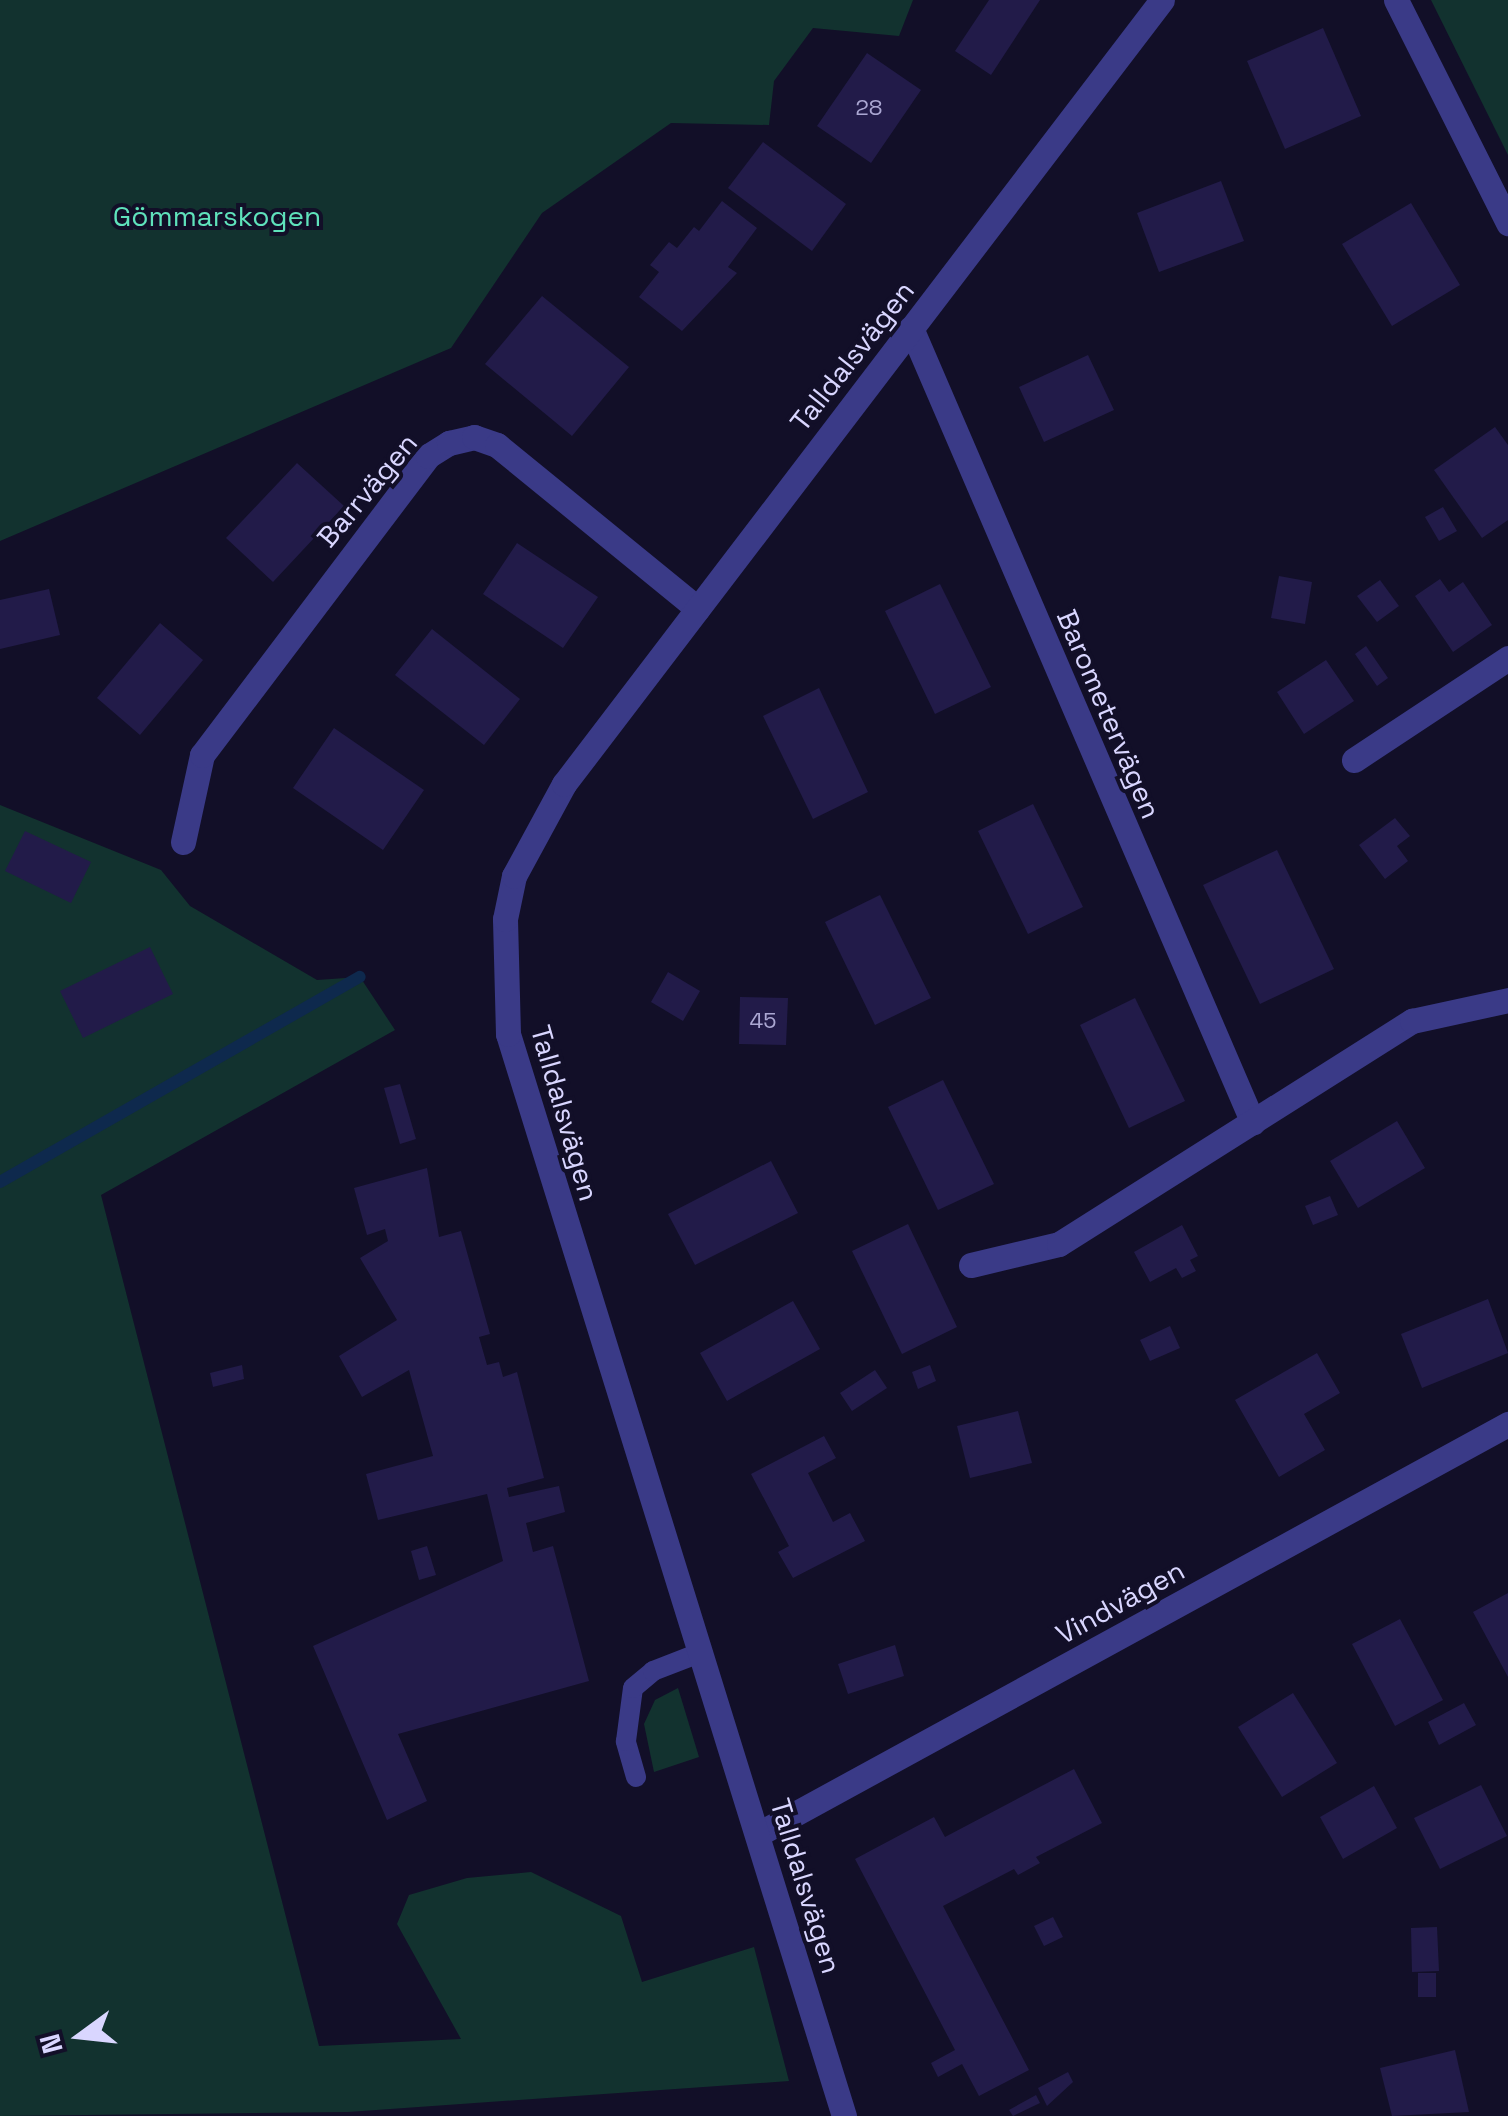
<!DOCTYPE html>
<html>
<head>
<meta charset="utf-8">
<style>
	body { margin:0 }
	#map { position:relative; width:1508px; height:2116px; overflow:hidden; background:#120f28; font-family:"Space Grotesk",sans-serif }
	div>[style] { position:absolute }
	.green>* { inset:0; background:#12322f }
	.stream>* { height:12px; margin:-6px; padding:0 6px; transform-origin:6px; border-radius:6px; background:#0e294d }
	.building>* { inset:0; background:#221b49 }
	.service>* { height:20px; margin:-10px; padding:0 10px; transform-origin:10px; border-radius:10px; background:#3a3a87 }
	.minor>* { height:25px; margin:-12.5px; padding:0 12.5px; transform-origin:12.5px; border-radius:12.5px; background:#3a3a87 }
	span { translate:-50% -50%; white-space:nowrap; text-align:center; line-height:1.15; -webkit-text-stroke:8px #120f28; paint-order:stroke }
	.number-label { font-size:22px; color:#aba7d2 }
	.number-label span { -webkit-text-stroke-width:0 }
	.park-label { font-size:28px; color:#5fe2bb }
	.street-label { font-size:28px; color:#d9d6ff }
	.north { position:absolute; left:30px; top:1986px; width:100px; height:100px; -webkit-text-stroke:8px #120f28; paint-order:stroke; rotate:255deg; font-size:28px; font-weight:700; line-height:40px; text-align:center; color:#d9d6ff }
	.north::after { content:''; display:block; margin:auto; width:35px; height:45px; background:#d9d6ff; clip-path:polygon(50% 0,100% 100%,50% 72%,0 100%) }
</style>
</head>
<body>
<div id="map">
	<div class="green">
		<div style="clip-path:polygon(0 0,913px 0,899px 36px,813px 28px,774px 81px,769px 125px,671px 123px,542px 213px,451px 348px,0 541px)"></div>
		<div style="clip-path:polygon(1431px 0,1508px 0,1508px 155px)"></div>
		<div style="clip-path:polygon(0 805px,161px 870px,190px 906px,317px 980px,360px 977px,395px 1030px,101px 1195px,319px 2046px,461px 2039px,397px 1924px,409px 1895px,467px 1878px,531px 1872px,621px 1916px,642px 1982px,754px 1947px,789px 2081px,348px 2112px,0 2116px)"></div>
		<div style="clip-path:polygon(678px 1688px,699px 1757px,654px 1772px,644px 1724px,655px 1700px)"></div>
	</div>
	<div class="stream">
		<div style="left:0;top:1182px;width:414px;rotate:-29.7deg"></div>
	</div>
	<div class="building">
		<div style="clip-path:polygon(989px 0,1040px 0,991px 75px,955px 51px)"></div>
		<div style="clip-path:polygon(1323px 28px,1361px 116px,1285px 149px,1247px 61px)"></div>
		<div style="clip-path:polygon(867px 53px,921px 90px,871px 163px,817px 126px)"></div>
		<div style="clip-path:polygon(763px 142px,846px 204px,812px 251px,728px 188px)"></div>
		<div style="clip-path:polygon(1221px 181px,1244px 241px,1159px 272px,1137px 213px)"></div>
		<div style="clip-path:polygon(722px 201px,757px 228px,728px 267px,737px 273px,682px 331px,639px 297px,659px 272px,650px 265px,669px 242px,677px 248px,694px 227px,699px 231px)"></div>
		<div style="clip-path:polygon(1411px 203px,1460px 285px,1392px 326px,1342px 244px)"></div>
		<div style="clip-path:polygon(542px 296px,629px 367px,572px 436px,485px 364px)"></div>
		<div style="clip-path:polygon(1088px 355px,1114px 410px,1044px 442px,1019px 387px)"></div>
		<div style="clip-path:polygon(1495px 427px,1508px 445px,1508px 520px,1482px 538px,1434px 470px)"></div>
		<div style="clip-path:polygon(297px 463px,344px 506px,273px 582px,226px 538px)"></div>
		<div style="clip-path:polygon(1443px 507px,1457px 531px,1439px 541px,1425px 517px)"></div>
		<div style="clip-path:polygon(517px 543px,598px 597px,563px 648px,483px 594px)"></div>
		<div style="clip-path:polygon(1279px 576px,1312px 582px,1305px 624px,1271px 618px)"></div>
		<div style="clip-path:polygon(1440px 579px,1449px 592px,1463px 582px,1492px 625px,1453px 652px,1415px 596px)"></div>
		<div style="clip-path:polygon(1380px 580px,1399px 606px,1377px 622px,1357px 596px)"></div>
		<div style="clip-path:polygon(940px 584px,991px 687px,935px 714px,885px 611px)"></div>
		<div style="clip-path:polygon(49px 589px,60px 635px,0 649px,0 600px)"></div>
		<div style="clip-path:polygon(160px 623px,203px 660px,140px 735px,97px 698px)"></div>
		<div style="clip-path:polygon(432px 629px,520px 699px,484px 745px,395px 675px)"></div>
		<div style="clip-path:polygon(1366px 646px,1388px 678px,1377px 686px,1355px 654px)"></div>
		<div style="clip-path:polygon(1326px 660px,1354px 701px,1304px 734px,1277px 692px)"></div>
		<div style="clip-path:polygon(819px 688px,868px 792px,813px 819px,763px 716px)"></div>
		<div style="clip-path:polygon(334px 728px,424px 790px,383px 850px,293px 788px)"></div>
		<div style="clip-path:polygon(1033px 804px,1083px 907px,1028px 934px,978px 831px)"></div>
		<div style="clip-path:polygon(1395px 818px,1410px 836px,1397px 846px,1408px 861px,1385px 879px,1359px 845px)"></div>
		<div style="clip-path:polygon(25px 831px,91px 862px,71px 903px,5px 871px)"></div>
		<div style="clip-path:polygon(1277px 850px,1334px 969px,1260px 1004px,1203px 885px)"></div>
		<div style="clip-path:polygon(880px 895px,931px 998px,875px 1025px,825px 922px)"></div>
		<div style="clip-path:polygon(150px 947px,173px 994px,83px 1038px,60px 991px)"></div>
		<div style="clip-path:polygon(668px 972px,700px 991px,683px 1021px,651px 1002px)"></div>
		<div style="clip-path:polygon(740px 997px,788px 998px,786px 1045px,739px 1044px)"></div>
		<div style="clip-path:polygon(1135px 998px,1185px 1101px,1129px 1128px,1080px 1025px)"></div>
		<div style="clip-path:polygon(943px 1080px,994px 1184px,938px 1210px,888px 1107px)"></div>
		<div style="clip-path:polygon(400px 1084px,416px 1139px,400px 1144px,384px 1088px)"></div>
		<div style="clip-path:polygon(1397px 1121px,1425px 1168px,1358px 1208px,1330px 1161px)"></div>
		<div style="clip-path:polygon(771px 1161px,798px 1213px,695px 1265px,668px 1214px)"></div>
		<div style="clip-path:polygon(427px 1168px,439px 1237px,461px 1231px,490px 1334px,479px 1337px,487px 1365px,499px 1362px,503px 1377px,517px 1372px,544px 1478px,507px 1488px,509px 1497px,559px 1486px,565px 1512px,526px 1523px,533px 1552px,553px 1546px,589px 1681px,398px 1734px,427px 1801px,387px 1820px,313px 1646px,503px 1561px,487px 1494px,378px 1520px,366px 1474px,433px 1456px,409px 1370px,362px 1397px,339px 1356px,397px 1320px,360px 1258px,388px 1241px,385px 1229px,367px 1235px,354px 1188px)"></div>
		<div style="clip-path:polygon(1330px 1196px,1338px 1215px,1313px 1225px,1305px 1206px)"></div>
		<div style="clip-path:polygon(908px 1224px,957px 1327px,902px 1354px,852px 1251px)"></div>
		<div style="clip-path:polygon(1182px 1225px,1198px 1256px,1190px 1260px,1196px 1271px,1182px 1278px,1176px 1268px,1150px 1282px,1134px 1252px)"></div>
		<div style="clip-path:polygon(1488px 1299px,1508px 1353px,1422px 1388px,1401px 1334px)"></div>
		<div style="clip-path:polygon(793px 1301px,820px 1349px,727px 1401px,700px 1353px)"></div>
		<div style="clip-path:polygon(1170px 1326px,1180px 1348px,1150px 1361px,1140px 1340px)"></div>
		<div style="clip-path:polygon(1317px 1353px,1340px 1393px,1304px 1414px,1325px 1450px,1279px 1477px,1235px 1400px)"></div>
		<div style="clip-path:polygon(242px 1365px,244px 1379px,213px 1387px,210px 1373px)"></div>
		<div style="clip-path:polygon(930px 1365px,936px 1381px,918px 1389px,912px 1372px)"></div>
		<div style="clip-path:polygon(875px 1370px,887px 1388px,852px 1411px,840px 1393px)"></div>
		<div style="clip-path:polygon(1018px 1411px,1032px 1463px,970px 1478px,957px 1426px)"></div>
		<div style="clip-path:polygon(824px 1436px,836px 1458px,808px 1473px,833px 1522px,850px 1513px,865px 1541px,793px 1578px,778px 1552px,789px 1546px,751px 1474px)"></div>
		<div style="clip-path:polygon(427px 1546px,436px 1575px,419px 1580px,411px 1551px)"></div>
		<div style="clip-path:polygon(1508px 1593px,1508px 1677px,1473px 1612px)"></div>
		<div style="clip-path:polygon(1400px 1619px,1443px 1700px,1395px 1726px,1352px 1644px)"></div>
		<div style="clip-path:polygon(895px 1645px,904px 1676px,848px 1694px,838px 1664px)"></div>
		<div style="clip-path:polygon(1293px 1693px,1337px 1763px,1282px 1797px,1238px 1727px)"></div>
		<div style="clip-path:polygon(1464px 1703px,1476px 1725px,1439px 1745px,1428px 1722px)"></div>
		<div style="clip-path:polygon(1074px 1769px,1102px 1823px,1036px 1857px,1040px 1863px,1018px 1875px,1014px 1869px,943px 1906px,1029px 2070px,979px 2096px,962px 2064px,938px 2077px,931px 2063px,955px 2050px,855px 1859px,934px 1817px,945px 1837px)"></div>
		<div style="clip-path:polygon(1481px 1785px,1507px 1836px,1440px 1869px,1414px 1818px)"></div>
		<div style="clip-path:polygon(1374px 1786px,1397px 1828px,1343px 1859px,1320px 1817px)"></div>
		<div style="clip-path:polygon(1053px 1917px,1063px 1937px,1044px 1946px,1034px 1926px)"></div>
		<div style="clip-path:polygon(1437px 1927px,1439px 1971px,1412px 1972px,1411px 1928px)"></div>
		<div style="clip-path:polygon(1418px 1973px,1436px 1973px,1436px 1997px,1418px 1997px)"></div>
		<div style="clip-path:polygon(1455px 2050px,1469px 2112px,1392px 2116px,1380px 2068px)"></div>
		<div style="clip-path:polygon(1068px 2072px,1073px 2082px,1047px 2106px,1038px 2088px)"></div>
		<div style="clip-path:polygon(1036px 2095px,1040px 2103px,1013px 2116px,1009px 2110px)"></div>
	</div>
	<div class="service">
		<div style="left:636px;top:1777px;width:37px;rotate:-106deg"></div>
		<div style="left:626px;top:1741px;width:53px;rotate:-82.5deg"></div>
		<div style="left:633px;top:1688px;width:26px;rotate:-40deg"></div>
		<div style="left:653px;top:1671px;width:53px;rotate:-21.2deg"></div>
	</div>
	<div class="minor">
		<div style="left:1396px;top:0;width:250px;rotate:63.3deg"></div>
		<div style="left:911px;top:328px;width:865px;rotate:66.72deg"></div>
		<div style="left:1354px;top:760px;width:185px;rotate:-33.5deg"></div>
		<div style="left:183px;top:842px;width:89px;rotate:-77.7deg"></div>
		<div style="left:202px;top:755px;width:375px;rotate:-52.9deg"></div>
		<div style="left:428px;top:456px;width:25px;rotate:-32deg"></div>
		<div style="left:449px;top:443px;width:26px;rotate:-13deg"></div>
		<div style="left:474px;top:437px;width:24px;rotate:19deg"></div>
		<div style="left:497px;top:445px;width:259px;rotate:39.2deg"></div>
		<div style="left:971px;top:1265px;width:90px;rotate:-13.4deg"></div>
		<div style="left:1059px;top:1244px;width:418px;rotate:-32.3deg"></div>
		<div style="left:1412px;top:1021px;width:98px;rotate:-12.3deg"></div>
		<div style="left:760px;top:1833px;width:853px;rotate:-28.67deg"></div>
		<div style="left:844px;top:2116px;width:1133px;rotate:-107.25deg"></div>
		<div style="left:508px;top:1034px;width:115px;rotate:-91.5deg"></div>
		<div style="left:505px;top:919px;width:44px;rotate:-78.2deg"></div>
		<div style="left:514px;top:876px;width:105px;rotate:-61.5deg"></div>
		<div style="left:564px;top:784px;width:986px;rotate:-52.67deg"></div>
	</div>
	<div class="number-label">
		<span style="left:869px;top:108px">28</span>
		<span style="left:763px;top:1021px">45</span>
	</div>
	<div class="park-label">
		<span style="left:217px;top:216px">Gömmarskogen</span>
	</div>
	<div class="street-label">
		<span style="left:852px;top:356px;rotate:-52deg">Talldalsvägen</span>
		<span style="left:367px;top:490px;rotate:-50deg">Barrvägen</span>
		<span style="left:1109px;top:714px;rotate:67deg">Barometervägen</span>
		<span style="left:565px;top:1113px;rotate:74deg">Talldalsvägen</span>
		<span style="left:1120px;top:1602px;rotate:-29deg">Vindvägen</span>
		<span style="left:806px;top:1886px;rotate:73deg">Talldalsvägen</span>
	</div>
	<div class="north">N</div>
</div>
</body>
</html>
